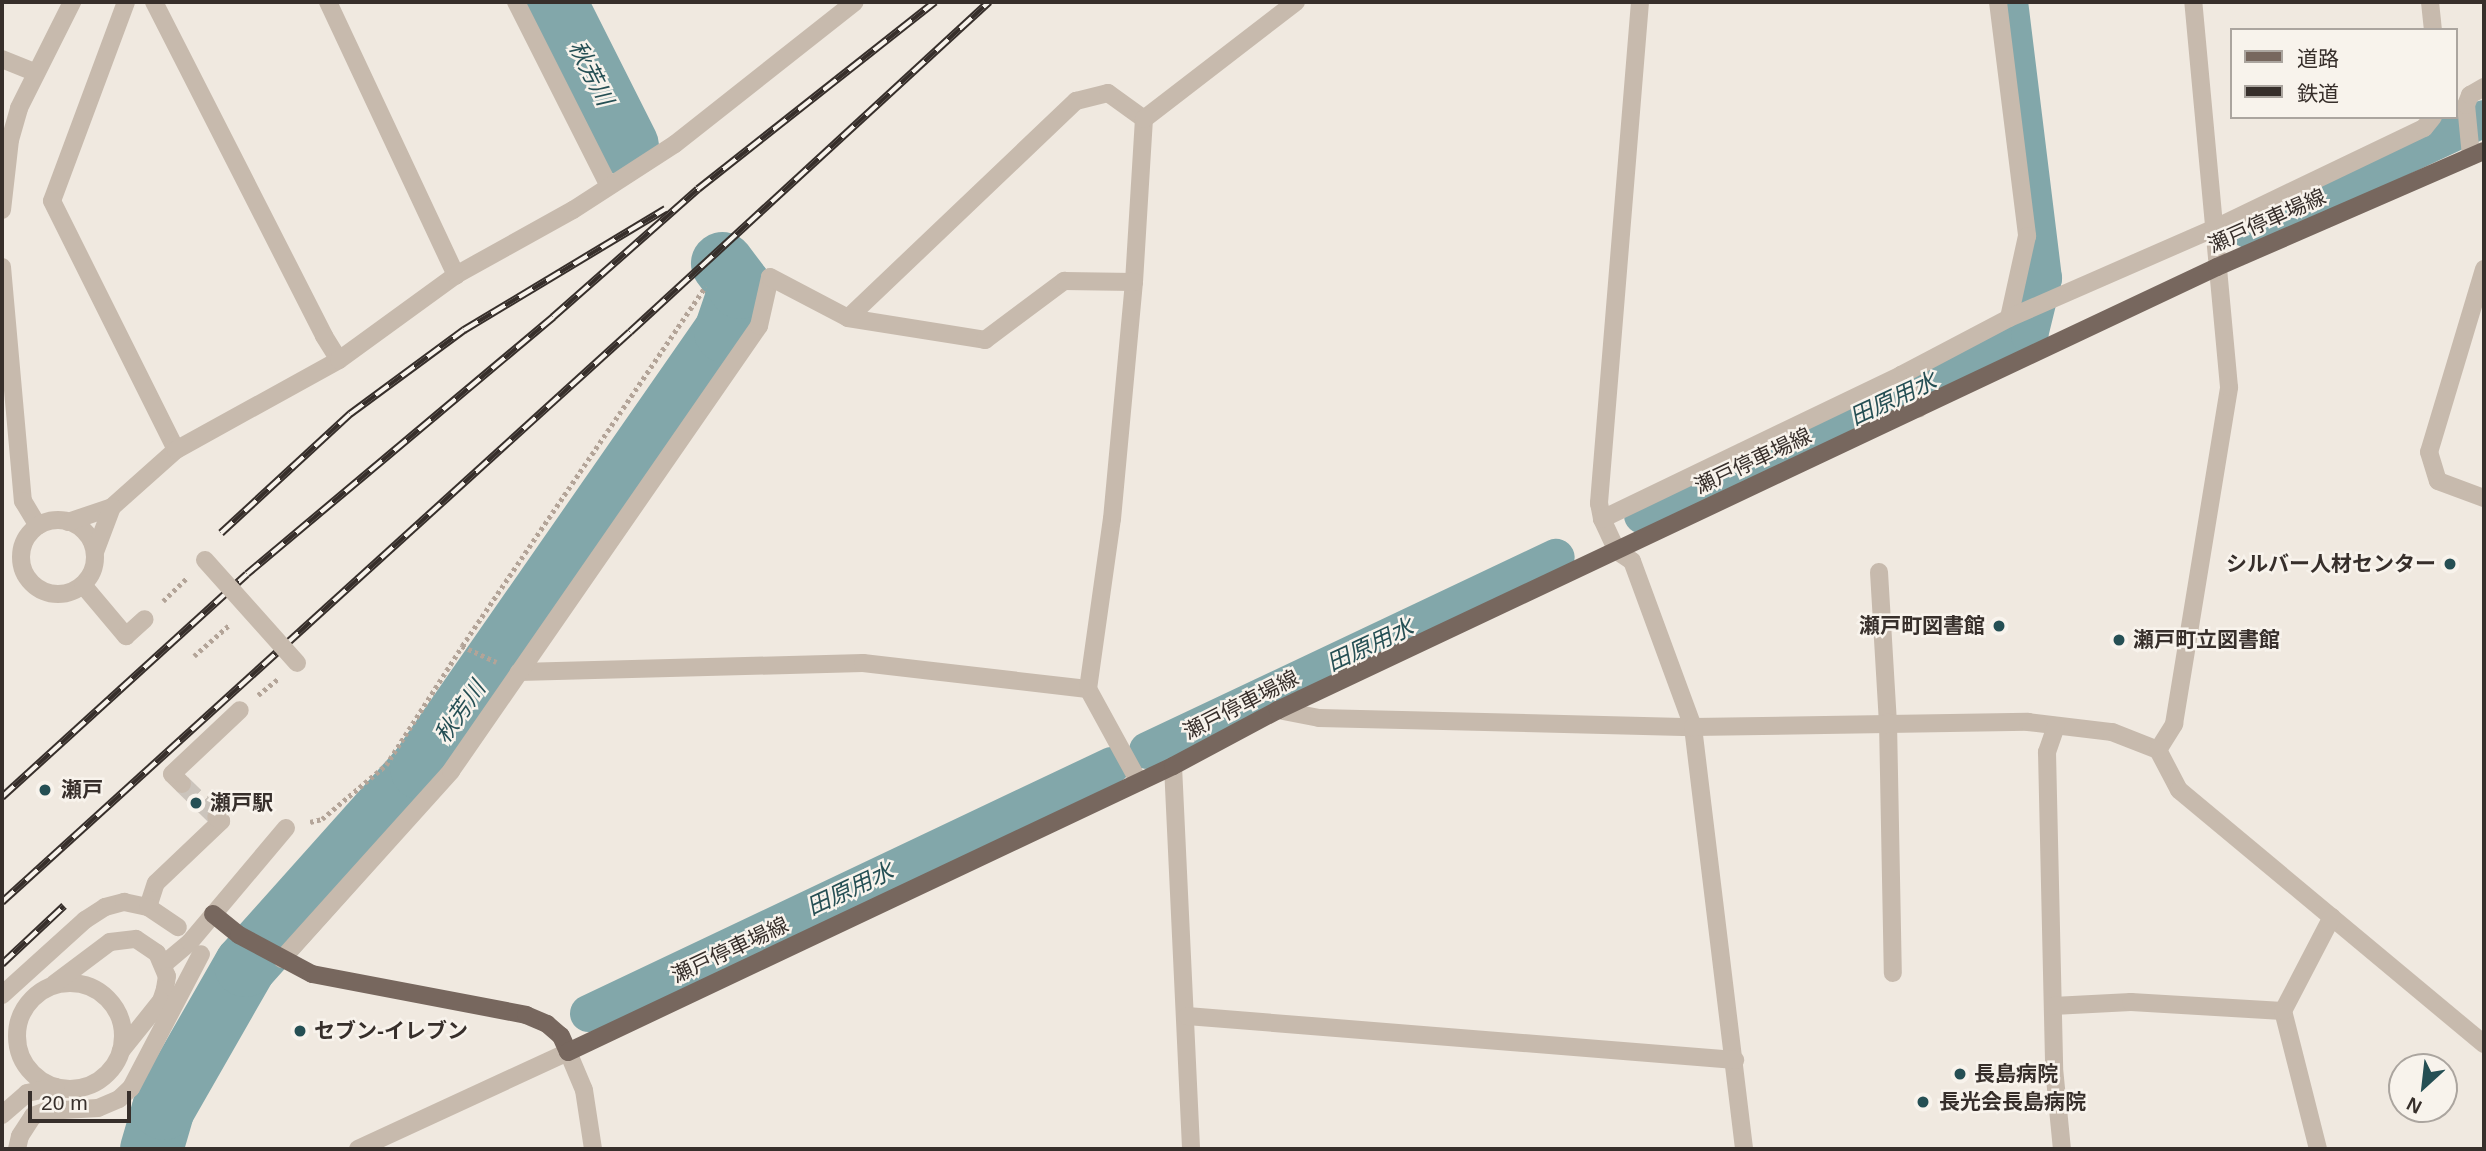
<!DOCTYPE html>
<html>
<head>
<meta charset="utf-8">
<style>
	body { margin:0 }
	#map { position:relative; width:2486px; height:1151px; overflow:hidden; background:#f0e9e0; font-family:Helvetica,"Noto Sans JP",sans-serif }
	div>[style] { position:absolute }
	.canal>* { height:37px; margin:-18.5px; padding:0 18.5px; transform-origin:18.5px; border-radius:18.5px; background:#82a7aa }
	.river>* { height:63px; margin:-31.5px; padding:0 31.5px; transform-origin:31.5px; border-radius:31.5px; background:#82a7aa }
	.minor-tunnel>* { height:18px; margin-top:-9px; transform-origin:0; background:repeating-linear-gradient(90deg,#cbc4bc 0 18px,transparent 0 27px) }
	.path>* { height:4.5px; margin-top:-2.25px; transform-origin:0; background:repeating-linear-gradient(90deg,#b3a498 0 3.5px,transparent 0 7px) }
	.minor>* { height:18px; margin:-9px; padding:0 9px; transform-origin:9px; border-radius:9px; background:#c7baad }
	.minor>.ring { margin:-9px; padding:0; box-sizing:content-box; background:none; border:18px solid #c7baad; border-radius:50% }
	.major>* { height:18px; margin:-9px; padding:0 9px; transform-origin:9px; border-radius:9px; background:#77675e }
	.rail>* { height:8px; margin-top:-4px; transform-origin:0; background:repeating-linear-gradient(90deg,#f8f3ec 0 16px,#372f2b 0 32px); box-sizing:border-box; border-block:2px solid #372f2b }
	.minor-bridge>* { height:18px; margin:-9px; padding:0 9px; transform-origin:9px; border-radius:9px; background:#c7baad }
	.dots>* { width:19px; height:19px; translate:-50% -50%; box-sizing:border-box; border:4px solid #f8f3ec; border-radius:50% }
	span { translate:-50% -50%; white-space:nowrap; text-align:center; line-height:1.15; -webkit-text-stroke:5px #f8f3ec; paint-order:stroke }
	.street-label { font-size:21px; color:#372f2b }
	.poi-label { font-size:21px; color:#372f2b; font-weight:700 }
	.right { translate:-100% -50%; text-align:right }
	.left { translate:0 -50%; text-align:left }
	.water-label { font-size:23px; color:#254f54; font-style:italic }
	.frame { position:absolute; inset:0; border:4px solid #372f2b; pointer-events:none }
	.legend { position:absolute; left:2230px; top:28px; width:228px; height:91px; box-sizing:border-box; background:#f8f3ec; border:2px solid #aba59f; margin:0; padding:9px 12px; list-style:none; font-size:21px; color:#372f2b }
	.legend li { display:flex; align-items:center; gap:14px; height:35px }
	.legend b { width:35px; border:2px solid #aba59f }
	.north { position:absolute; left:2388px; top:1053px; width:70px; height:70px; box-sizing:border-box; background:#f8f3ec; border:2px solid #aba59f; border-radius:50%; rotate:207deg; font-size:19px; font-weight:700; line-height:28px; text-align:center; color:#372f2b }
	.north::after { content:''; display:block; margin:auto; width:24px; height:32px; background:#254f54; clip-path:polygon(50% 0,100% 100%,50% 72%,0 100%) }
	.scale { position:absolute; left:28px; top:1091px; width:103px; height:32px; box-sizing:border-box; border:4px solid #372f2b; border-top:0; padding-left:9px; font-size:21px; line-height:24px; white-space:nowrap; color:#372f2b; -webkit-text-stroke:5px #f8f3ec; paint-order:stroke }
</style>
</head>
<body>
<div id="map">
	<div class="canal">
		<div style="left:2247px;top:229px;width:262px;rotate:-25.1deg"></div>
		<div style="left:1642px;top:515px;width:427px;rotate:-24.9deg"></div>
		<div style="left:2029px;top:335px;width:59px;rotate:-76.2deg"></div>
		<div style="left:2043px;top:278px;width:278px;rotate:-97deg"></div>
		<div style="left:1147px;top:750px;width:452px;rotate:-25.3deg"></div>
		<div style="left:588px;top:1013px;width:579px;rotate:-25.37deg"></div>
	</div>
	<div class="river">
		<div style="left:555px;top:2px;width:160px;rotate:63.3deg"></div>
		<div style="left:151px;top:1149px;width:43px;rotate:-73.7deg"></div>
		<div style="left:163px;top:1108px;width:165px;rotate:-60.2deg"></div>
		<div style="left:245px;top:965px;width:264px;rotate:-48.2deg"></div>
		<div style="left:421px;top:768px;width:532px;rotate:-55.18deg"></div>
		<div style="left:725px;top:331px;width:46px;rotate:-71.2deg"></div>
		<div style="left:740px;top:287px;width:30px;rotate:-127deg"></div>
	</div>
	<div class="minor-tunnel">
		<div style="left:182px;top:784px;width:47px;rotate:44.1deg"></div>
	</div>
	<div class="path">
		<div style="left:163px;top:601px;width:33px;rotate:-44deg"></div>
		<div style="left:462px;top:646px;width:38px;rotate:25deg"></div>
		<div style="left:194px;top:656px;width:47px;rotate:-41.5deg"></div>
		<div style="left:258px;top:695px;width:26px;rotate:-39deg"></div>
		<div style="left:310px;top:822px;width:12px;rotate:-14deg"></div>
		<div style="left:322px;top:819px;width:84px;rotate:-40.2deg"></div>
		<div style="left:386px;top:765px;width:141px;rotate:-57.4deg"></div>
		<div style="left:462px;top:646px;width:434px;rotate:-55.9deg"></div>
	</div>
	<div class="minor">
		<div style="left:126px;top:2px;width:212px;rotate:110.4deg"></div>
		<div style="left:52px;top:201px;width:278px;rotate:63.5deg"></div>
		<div style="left:154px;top:2px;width:375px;rotate:63deg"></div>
		<div style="left:324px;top:336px;width:28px;rotate:58deg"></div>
		<div style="left:328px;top:2px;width:302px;rotate:64.9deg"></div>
		<div style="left:516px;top:2px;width:206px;rotate:63.2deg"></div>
		<div style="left:1640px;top:2px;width:503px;rotate:94.68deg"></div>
		<div style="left:1599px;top:503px;width:16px;rotate:79deg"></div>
		<div style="left:1602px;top:519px;width:35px;rotate:65deg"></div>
		<div style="left:1617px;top:551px;width:18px;rotate:34deg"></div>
		<div style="left:1632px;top:561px;width:177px;rotate:69.8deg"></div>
		<div style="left:1693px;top:727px;width:425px;rotate:83.1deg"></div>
		<div style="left:1998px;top:2px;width:236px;rotate:82.9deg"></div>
		<div style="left:2027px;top:236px;width:84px;rotate:102.4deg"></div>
		<div style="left:2430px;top:2px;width:28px;rotate:84deg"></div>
		<div style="left:2px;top:59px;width:35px;rotate:22deg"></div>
		<div style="left:2471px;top:156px;width:51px;rotate:-95.6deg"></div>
		<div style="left:2466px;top:105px;width:11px;rotate:-68deg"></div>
		<div style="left:2470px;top:95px;width:16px;rotate:-30deg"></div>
		<div style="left:2px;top:210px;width:70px;rotate:-83.5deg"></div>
		<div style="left:10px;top:140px;width:33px;rotate:-74deg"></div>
		<div style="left:19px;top:108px;width:119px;rotate:-63.4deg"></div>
		<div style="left:2px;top:267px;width:235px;rotate:84.9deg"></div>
		<div style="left:23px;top:501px;width:29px;rotate:59deg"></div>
		<div style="left:2484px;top:269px;width:191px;rotate:106.7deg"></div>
		<div style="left:2429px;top:452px;width:30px;rotate:73deg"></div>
		<div style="left:2438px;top:481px;width:49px;rotate:20.3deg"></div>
		<div style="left:848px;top:318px;width:315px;rotate:-43.6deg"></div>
		<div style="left:1076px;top:101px;width:33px;rotate:-14deg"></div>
		<div style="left:1108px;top:93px;width:44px;rotate:35.8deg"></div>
		<div style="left:1901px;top:375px;width:122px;rotate:-27.8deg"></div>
		<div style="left:2009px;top:318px;width:223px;rotate:-23.6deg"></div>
		<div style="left:2213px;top:229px;width:234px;rotate:-25.6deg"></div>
		<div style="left:2424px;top:128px;width:14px;rotate:-51deg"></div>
		<div style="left:1602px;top:519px;width:332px;rotate:-25.7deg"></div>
		<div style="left:1901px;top:375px;width:38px;rotate:62deg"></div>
		<div class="ring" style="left:21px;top:520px;width:56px;height:56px"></div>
		<div style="left:68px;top:522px;width:46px;rotate:-18.8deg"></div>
		<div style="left:112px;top:507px;width:86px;rotate:-41.7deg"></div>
		<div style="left:176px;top:450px;width:186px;rotate:-28.9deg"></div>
		<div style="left:339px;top:360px;width:145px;rotate:-36deg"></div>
		<div style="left:456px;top:275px;width:134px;rotate:-29.1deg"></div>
		<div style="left:573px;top:210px;width:121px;rotate:-32.9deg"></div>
		<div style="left:675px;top:144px;width:229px;rotate:-38.3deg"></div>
		<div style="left:95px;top:552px;width:48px;rotate:-69.3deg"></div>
		<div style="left:1879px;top:572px;width:150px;rotate:86.6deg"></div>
		<div style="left:1888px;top:722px;width:251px;rotate:88.9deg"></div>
		<div style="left:83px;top:585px;width:67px;rotate:49.9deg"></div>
		<div style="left:126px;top:636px;width:25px;rotate:-42deg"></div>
		<div style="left:519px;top:672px;width:344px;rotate:-1.5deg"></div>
		<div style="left:863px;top:663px;width:226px;rotate:6.6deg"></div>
		<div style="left:1278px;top:710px;width:42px;rotate:11deg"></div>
		<div style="left:1319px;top:718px;width:374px;rotate:1.4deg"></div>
		<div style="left:1693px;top:727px;width:335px;rotate:-0.9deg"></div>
		<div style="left:2028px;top:722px;width:85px;rotate:6.8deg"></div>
		<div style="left:2112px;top:732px;width:49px;rotate:21.4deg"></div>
		<div style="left:2158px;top:750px;width:45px;rotate:62.3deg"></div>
		<div style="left:2179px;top:790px;width:397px;rotate:39.8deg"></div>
		<div style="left:2056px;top:726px;width:28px;rotate:109deg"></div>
		<div style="left:2047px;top:752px;width:316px;rotate:88.7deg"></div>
		<div style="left:2054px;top:1068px;width:81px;rotate:84.4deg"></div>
		<div style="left:2158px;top:750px;width:31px;rotate:-58deg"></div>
		<div style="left:2174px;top:724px;width:341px;rotate:-80.7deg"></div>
		<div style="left:2229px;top:387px;width:387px;rotate:-95.3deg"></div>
		<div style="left:1173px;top:766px;width:383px;rotate:87.3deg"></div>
		<div style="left:1139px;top:782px;width:106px;rotate:-118.7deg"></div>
		<div style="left:1088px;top:689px;width:172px;rotate:-82deg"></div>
		<div style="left:1112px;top:519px;width:238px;rotate:-84.7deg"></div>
		<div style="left:1134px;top:282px;width:163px;rotate:-86.5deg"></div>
		<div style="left:1144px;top:119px;width:192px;rotate:-37.6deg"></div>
		<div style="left:182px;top:784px;width:14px;rotate:-135deg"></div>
		<div style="left:172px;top:774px;width:93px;rotate:-43.3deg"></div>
		<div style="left:148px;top:907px;width:25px;rotate:-72deg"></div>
		<div style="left:156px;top:883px;width:90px;rotate:-43.6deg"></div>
		<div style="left:221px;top:821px;width:6px;rotate:-141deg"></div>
		<div style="left:282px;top:959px;width:253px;rotate:-48deg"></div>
		<div style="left:451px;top:771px;width:541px;rotate:-55.31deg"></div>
		<div style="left:759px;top:326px;width:50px;rotate:-77.3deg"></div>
		<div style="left:770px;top:277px;width:88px;rotate:27.7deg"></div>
		<div style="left:848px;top:318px;width:139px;rotate:9.1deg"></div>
		<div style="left:985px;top:340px;width:99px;rotate:-36.8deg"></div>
		<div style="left:1064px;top:281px;width:70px;rotate:0.8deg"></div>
		<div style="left:164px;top:964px;width:34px;rotate:-40deg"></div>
		<div style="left:190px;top:942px;width:149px;rotate:-49.9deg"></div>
		<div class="ring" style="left:17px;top:983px;width:88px;height:88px"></div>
		<div style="left:54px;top:984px;width:70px;rotate:-36.9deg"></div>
		<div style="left:110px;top:942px;width:26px;rotate:-7deg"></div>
		<div style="left:136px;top:939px;width:25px;rotate:34deg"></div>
		<div style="left:157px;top:953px;width:25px;rotate:67deg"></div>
		<div style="left:167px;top:976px;width:13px;rotate:99deg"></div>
		<div style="left:165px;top:989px;width:13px;rotate:108deg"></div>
		<div style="left:161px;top:1001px;width:64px;rotate:128.7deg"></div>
		<div style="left:2px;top:995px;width:112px;rotate:-42.1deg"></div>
		<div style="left:85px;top:920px;width:24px;rotate:-33deg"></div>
		<div style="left:105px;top:907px;width:20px;rotate:-15deg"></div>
		<div style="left:124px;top:902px;width:25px;rotate:12deg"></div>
		<div style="left:148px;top:907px;width:36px;rotate:34deg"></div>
		<div style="left:2053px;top:1006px;width:78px;rotate:-2.9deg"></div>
		<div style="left:2131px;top:1002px;width:152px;rotate:3.4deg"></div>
		<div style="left:1187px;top:1016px;width:550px;rotate:4.59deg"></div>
		<div style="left:2px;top:1115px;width:33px;rotate:-41deg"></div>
		<div style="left:27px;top:1093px;width:29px;rotate:-12deg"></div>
		<div style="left:17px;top:1149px;width:13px;rotate:-77deg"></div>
		<div style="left:20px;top:1136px;width:24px;rotate:-57deg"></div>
		<div style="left:33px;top:1116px;width:14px;rotate:-21deg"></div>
		<div style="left:46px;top:1111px;width:52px;rotate:-3.3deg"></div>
		<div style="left:98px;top:1108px;width:23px;rotate:-23deg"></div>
		<div style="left:119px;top:1099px;width:16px;rotate:-43deg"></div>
		<div style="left:131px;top:1088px;width:151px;rotate:-62.4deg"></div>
		<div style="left:358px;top:1149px;width:231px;rotate:-24.8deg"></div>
		<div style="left:568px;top:1052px;width:41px;rotate:67.2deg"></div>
		<div style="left:584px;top:1090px;width:60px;rotate:81.3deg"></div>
		<div style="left:2318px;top:1149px;width:142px;rotate:-104.2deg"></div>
		<div style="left:2283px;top:1011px;width:106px;rotate:-62.5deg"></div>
	</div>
	<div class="major">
		<div style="left:213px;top:914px;width:33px;rotate:39deg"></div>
		<div style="left:239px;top:935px;width:83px;rotate:28.1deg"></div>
		<div style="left:312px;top:974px;width:218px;rotate:10.8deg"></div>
		<div style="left:526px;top:1015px;width:23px;rotate:23deg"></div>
		<div style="left:547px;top:1024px;width:18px;rotate:41deg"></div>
		<div style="left:561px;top:1036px;width:17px;rotate:66deg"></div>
		<div style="left:568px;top:1052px;width:669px;rotate:-25.3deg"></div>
		<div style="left:1173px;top:766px;width:119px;rotate:-28.1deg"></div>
		<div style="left:1278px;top:710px;width:1038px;rotate:-25.26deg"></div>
		<div style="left:2217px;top:267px;width:291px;rotate:-23.5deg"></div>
	</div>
	<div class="rail">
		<div style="left:221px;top:533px;width:176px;rotate:-42.7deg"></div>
		<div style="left:350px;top:414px;width:142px;rotate:-36.4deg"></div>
		<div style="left:464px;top:330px;width:235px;rotate:-31deg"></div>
		<div style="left:2px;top:797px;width:331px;rotate:-42.3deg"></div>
		<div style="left:247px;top:574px;width:400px;rotate:-40deg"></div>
		<div style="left:553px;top:317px;width:193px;rotate:-41.4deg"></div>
		<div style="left:698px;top:189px;width:302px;rotate:-38.3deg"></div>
		<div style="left:2px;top:902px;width:848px;rotate:-42.23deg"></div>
		<div style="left:630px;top:332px;width:488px;rotate:-42.6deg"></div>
		<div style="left:2px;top:964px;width:85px;rotate:-43.1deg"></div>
	</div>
	<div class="minor-bridge">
		<div style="left:205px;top:560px;width:138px;rotate:48.2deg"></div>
	</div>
	<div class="dots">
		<div style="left:2450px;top:564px;background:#254f54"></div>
		<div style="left:1999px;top:626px;background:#254f54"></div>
		<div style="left:2119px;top:640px;background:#254f54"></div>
		<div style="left:45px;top:790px;background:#254f54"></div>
		<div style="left:196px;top:803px;background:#254f54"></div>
		<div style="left:300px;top:1031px;background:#254f54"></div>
		<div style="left:1960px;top:1074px;background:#254f54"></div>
		<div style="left:1923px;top:1102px;background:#254f54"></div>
	</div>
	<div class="street-label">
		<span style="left:2267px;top:221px;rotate:-24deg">瀬戸停車場線</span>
		<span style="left:1753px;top:461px;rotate:-25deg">瀬戸停車場線</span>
		<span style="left:1241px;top:705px;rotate:-27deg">瀬戸停車場線</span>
		<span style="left:730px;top:950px;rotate:-25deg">瀬戸停車場線</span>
	</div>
	<div class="poi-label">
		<span class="right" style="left:2436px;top:564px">シルバー人材センター</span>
		<span class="right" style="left:1985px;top:626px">瀬戸町図書館</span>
		<span class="left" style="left:2133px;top:640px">瀬戸町立図書館</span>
		<span class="left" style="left:61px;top:790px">瀬戸</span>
		<span class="left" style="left:210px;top:803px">瀬戸駅</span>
		<span class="left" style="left:314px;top:1031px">セブン-イレブン</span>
		<span class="left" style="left:1974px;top:1074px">長島病院</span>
		<span class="left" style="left:1939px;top:1102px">長光会長島病院</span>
	</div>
	<div class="water-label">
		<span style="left:591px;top:73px;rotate:63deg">秋芳川</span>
		<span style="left:1893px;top:399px;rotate:-25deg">田原用水</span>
		<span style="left:1370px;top:645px;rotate:-25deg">田原用水</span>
		<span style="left:460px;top:712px;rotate:-55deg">秋芳川</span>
		<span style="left:850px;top:889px;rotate:-25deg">田原用水</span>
	</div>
	<div class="frame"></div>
	<ul class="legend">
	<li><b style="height:9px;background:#77675e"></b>道路</li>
	<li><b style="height:9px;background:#372f2b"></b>鉄道</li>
	</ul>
	<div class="north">N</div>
	<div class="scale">20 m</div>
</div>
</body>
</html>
